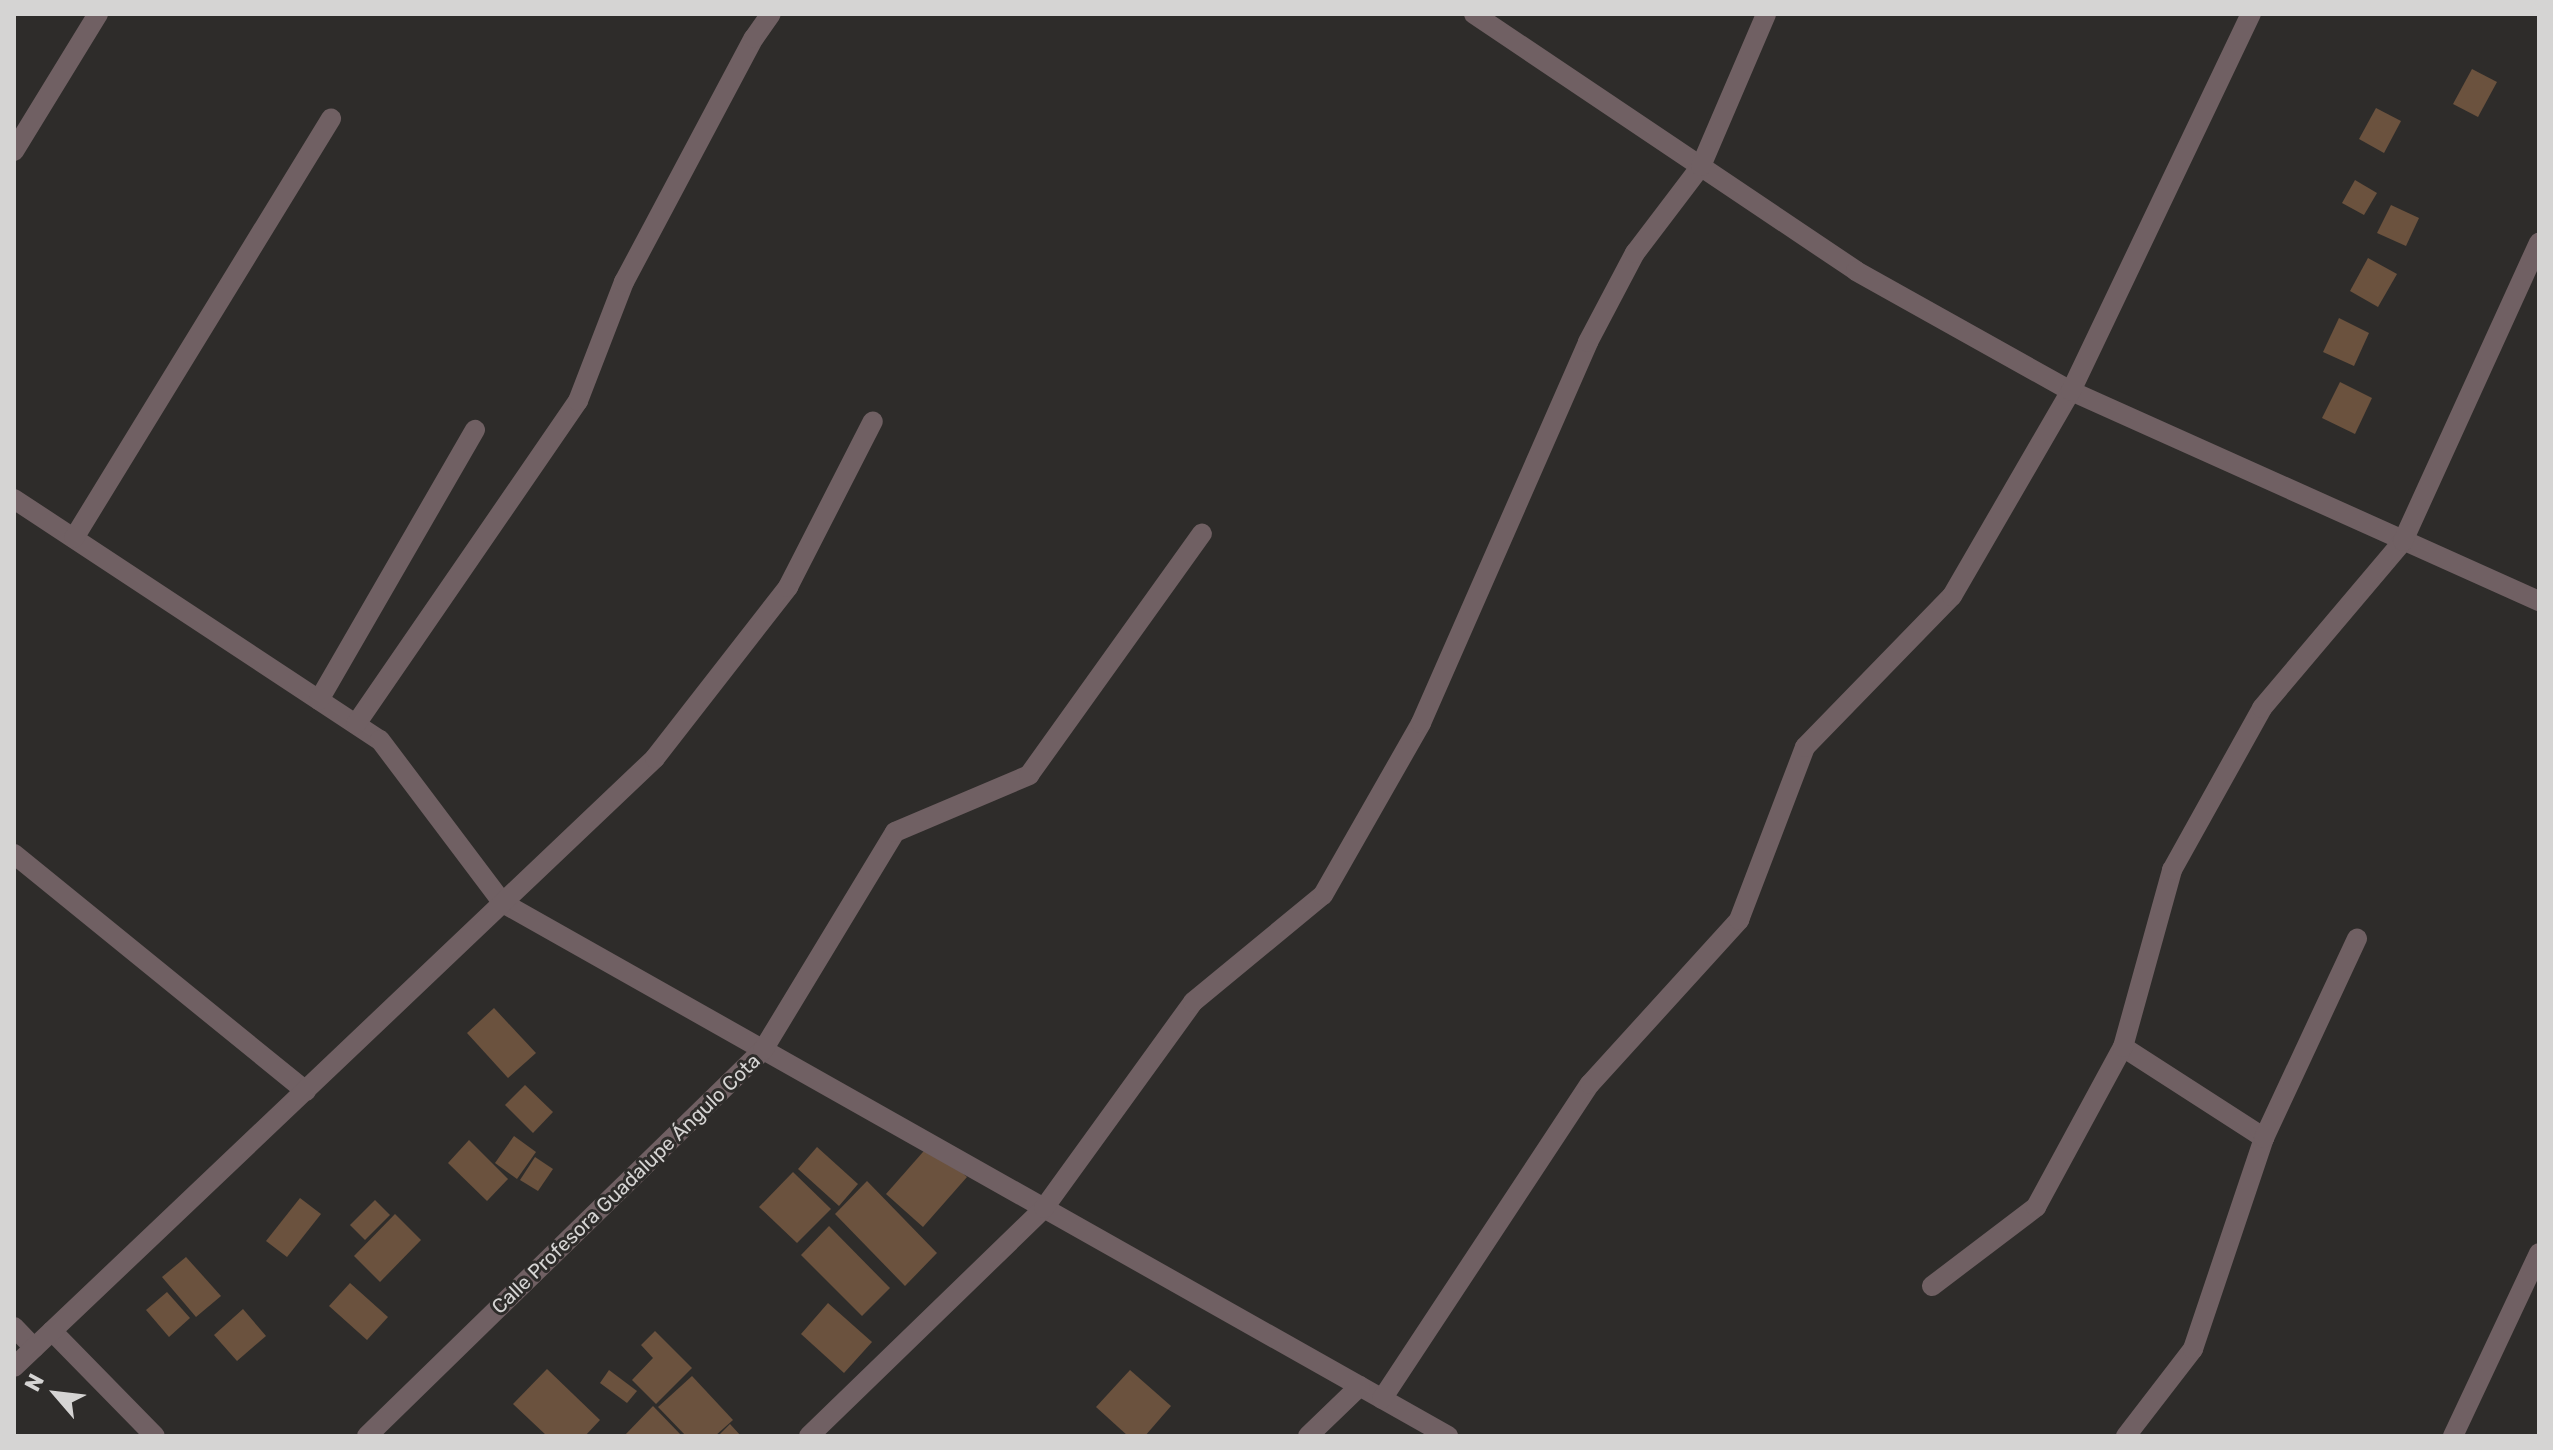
<!DOCTYPE html>
<html>
<head>
<meta charset="utf-8">
<style>
	body { margin:0 }
	#map { position:relative; width:2553px; height:1450px; overflow:hidden; background:#2e2c2a; font-family:Rubik,sans-serif }
	div>[style] { position:absolute }
	.building>* { inset:0; background:#6b523e }
	.minor>* { height:20px; margin:-10px; padding:0 10px; transform-origin:10px; border-radius:10px; background:#706063 }
	span { translate:-50% -50%; white-space:nowrap; text-align:center; line-height:1.15; -webkit-text-stroke:6px #2e2c2a; paint-order:stroke }
	.street-label { font-size:20px; color:#d5d4d3 }
	.frame { position:absolute; inset:0; border:16px solid #d5d4d3; pointer-events:none }
	.north { position:absolute; left:16px; top:1354px; width:80px; height:80px; -webkit-text-stroke:6px #2e2c2a; paint-order:stroke; rotate:298deg; font-size:22px; font-weight:700; line-height:32px; text-align:center; color:#d5d4d3 }
	.north::after { content:''; display:block; margin:auto; width:28px; height:36px; background:#d5d4d3; clip-path:polygon(50% 0,100% 100%,50% 72%,0 100%) }
</style>
</head>
<body>
<div id="map">
	<div class="building">
		<div style="clip-path:polygon(2472px 69px,2497px 82px,2478px 117px,2453px 104px)"></div>
		<div style="clip-path:polygon(2376px 108px,2401px 121px,2384px 153px,2359px 139px)"></div>
		<div style="clip-path:polygon(2355px 180px,2377px 193px,2364px 215px,2342px 203px)"></div>
		<div style="clip-path:polygon(2391px 205px,2419px 218px,2406px 246px,2377px 233px)"></div>
		<div style="clip-path:polygon(2368px 258px,2397px 274px,2378px 307px,2350px 291px)"></div>
		<div style="clip-path:polygon(2339px 318px,2369px 333px,2354px 366px,2323px 352px)"></div>
		<div style="clip-path:polygon(2340px 382px,2372px 398px,2355px 434px,2322px 418px)"></div>
		<div style="clip-path:polygon(494px 1008px,536px 1053px,508px 1078px,467px 1033px)"></div>
		<div style="clip-path:polygon(525px 1085px,553px 1112px,533px 1133px,505px 1105px)"></div>
		<div style="clip-path:polygon(514px 1136px,536px 1152px,517px 1179px,495px 1163px)"></div>
		<div style="clip-path:polygon(469px 1140px,508px 1179px,487px 1201px,448px 1163px)"></div>
		<div style="clip-path:polygon(930px 1144px,967px 1177px,923px 1227px,886px 1194px)"></div>
		<div style="clip-path:polygon(817px 1147px,858px 1184px,839px 1206px,798px 1169px)"></div>
		<div style="clip-path:polygon(535px 1157px,553px 1169px,538px 1191px,520px 1180px)"></div>
		<div style="clip-path:polygon(793px 1172px,831px 1209px,797px 1243px,759px 1207px)"></div>
		<div style="clip-path:polygon(867px 1181px,937px 1253px,905px 1286px,835px 1214px)"></div>
		<div style="clip-path:polygon(300px 1198px,321px 1214px,287px 1257px,266px 1241px)"></div>
		<div style="clip-path:polygon(375px 1200px,390px 1215px,365px 1240px,350px 1225px)"></div>
		<div style="clip-path:polygon(395px 1214px,421px 1240px,380px 1282px,354px 1256px)"></div>
		<div style="clip-path:polygon(829px 1226px,890px 1288px,862px 1316px,801px 1255px)"></div>
		<div style="clip-path:polygon(186px 1257px,221px 1296px,196px 1317px,162px 1277px)"></div>
		<div style="clip-path:polygon(350px 1283px,388px 1317px,367px 1340px,329px 1306px)"></div>
		<div style="clip-path:polygon(167px 1292px,190px 1318px,169px 1337px,146px 1310px)"></div>
		<div style="clip-path:polygon(828px 1303px,872px 1342px,844px 1373px,801px 1334px)"></div>
		<div style="clip-path:polygon(243px 1309px,266px 1336px,237px 1361px,214px 1335px)"></div>
		<div style="clip-path:polygon(655px 1331px,692px 1368px,656px 1404px,632px 1380px,653px 1358px,641px 1345px)"></div>
		<div style="clip-path:polygon(547px 1369px,600px 1420px,585px 1436px,547px 1436px,513px 1404px)"></div>
		<div style="clip-path:polygon(609px 1370px,637px 1391px,627px 1403px,600px 1383px)"></div>
		<div style="clip-path:polygon(1130px 1370px,1171px 1406px,1145px 1436px,1128px 1436px,1096px 1407px)"></div>
		<div style="clip-path:polygon(692px 1376px,733px 1420px,715px 1436px,686px 1436px,658px 1407px)"></div>
		<div style="clip-path:polygon(653px 1406px,682px 1436px,624px 1436px)"></div>
		<div style="clip-path:polygon(730px 1424px,741px 1436px,718px 1436px)"></div>
	</div>
	<div class="minor">
		<div style="left:1474px;top:14px;width:460px;rotate:33.9deg"></div>
		<div style="left:1856px;top:271px;width:246px;rotate:29.2deg"></div>
		<div style="left:2071px;top:391px;width:513px;rotate:24.17deg"></div>
		<div style="left:14px;top:151px;width:161px;rotate:-58.5deg"></div>
		<div style="left:14px;top:499px;width:438px;rotate:33.4deg"></div>
		<div style="left:380px;top:740px;width:204px;rotate:53deg"></div>
		<div style="left:503px;top:903px;width:1085px;rotate:29.42deg"></div>
		<div style="left:74px;top:538px;width:492px;rotate:-58.5deg"></div>
		<div style="left:319px;top:700px;width:312px;rotate:-60deg"></div>
		<div style="left:356px;top:724px;width:392px;rotate:-55.5deg"></div>
		<div style="left:578px;top:401px;width:128px;rotate:-68.9deg"></div>
		<div style="left:624px;top:282px;width:276px;rotate:-62deg"></div>
		<div style="left:754px;top:38px;width:29px;rotate:-55deg"></div>
		<div style="left:14px;top:854px;width:376px;rotate:39.1deg"></div>
		<div style="left:2123px;top:1047px;width:168px;rotate:32.8deg"></div>
		<div style="left:1932px;top:1286px;width:131px;rotate:-37.2deg"></div>
		<div style="left:2036px;top:1207px;width:182px;rotate:-61.5deg"></div>
		<div style="left:2123px;top:1047px;width:184px;rotate:-74.5deg"></div>
		<div style="left:2172px;top:870px;width:185px;rotate:-60.9deg"></div>
		<div style="left:2262px;top:708px;width:219px;rotate:-49.8deg"></div>
		<div style="left:2403px;top:541px;width:328px;rotate:-65.5deg"></div>
		<div style="left:14px;top:1327px;width:29px;rotate:46deg"></div>
		<div style="left:52px;top:1331px;width:147px;rotate:45.6deg"></div>
		<div style="left:14px;top:1367px;width:884px;rotate:-43.53deg"></div>
		<div style="left:655px;top:758px;width:217px;rotate:-52.1deg"></div>
		<div style="left:788px;top:587px;width:186px;rotate:-62.9deg"></div>
		<div style="left:1382px;top:1399px;width:377px;rotate:-56.6deg"></div>
		<div style="left:1590px;top:1084px;width:222px;rotate:-47.7deg"></div>
		<div style="left:1739px;top:920px;width:185px;rotate:-69.1deg"></div>
		<div style="left:1805px;top:747px;width:211px;rotate:-45.8deg"></div>
		<div style="left:1952px;top:596px;width:237px;rotate:-59.9deg"></div>
		<div style="left:2071px;top:391px;width:418px;rotate:-64.5deg"></div>
		<div style="left:367px;top:1436px;width:553px;rotate:-44.27deg"></div>
		<div style="left:763px;top:1050px;width:255px;rotate:-58.8deg"></div>
		<div style="left:895px;top:832px;width:146px;rotate:-23deg"></div>
		<div style="left:1029px;top:775px;width:297px;rotate:-54.4deg"></div>
		<div style="left:809px;top:1436px;width:327px;rotate:-44.1deg"></div>
		<div style="left:1044px;top:1208px;width:254px;rotate:-54.1deg"></div>
		<div style="left:1193px;top:1002px;width:168px;rotate:-39.5deg"></div>
		<div style="left:1323px;top:895px;width:198px;rotate:-60.3deg"></div>
		<div style="left:1421px;top:723px;width:416px;rotate:-66.3deg"></div>
		<div style="left:1588px;top:342px;width:101px;rotate:-62.2deg"></div>
		<div style="left:1635px;top:253px;width:109px;rotate:-52.8deg"></div>
		<div style="left:1701px;top:166px;width:165px;rotate:-66.8deg"></div>
		<div style="left:1308px;top:1436px;width:72px;rotate:-43.9deg"></div>
		<div style="left:2126px;top:1436px;width:110px;rotate:-52.4deg"></div>
		<div style="left:2193px;top:1349px;width:223px;rotate:-71.4deg"></div>
		<div style="left:2264px;top:1138px;width:220px;rotate:-65deg"></div>
		<div style="left:2453px;top:1436px;width:202px;rotate:-64.8deg"></div>
	</div>
	<div class="street-label">
		<span style="left:626px;top:1184px;rotate:-44deg">Calle Profesora Guadalupe Ángulo Cota</span>
	</div>
	<div class="frame"></div>
	<div class="north">N</div>
</div>
</body>
</html>
